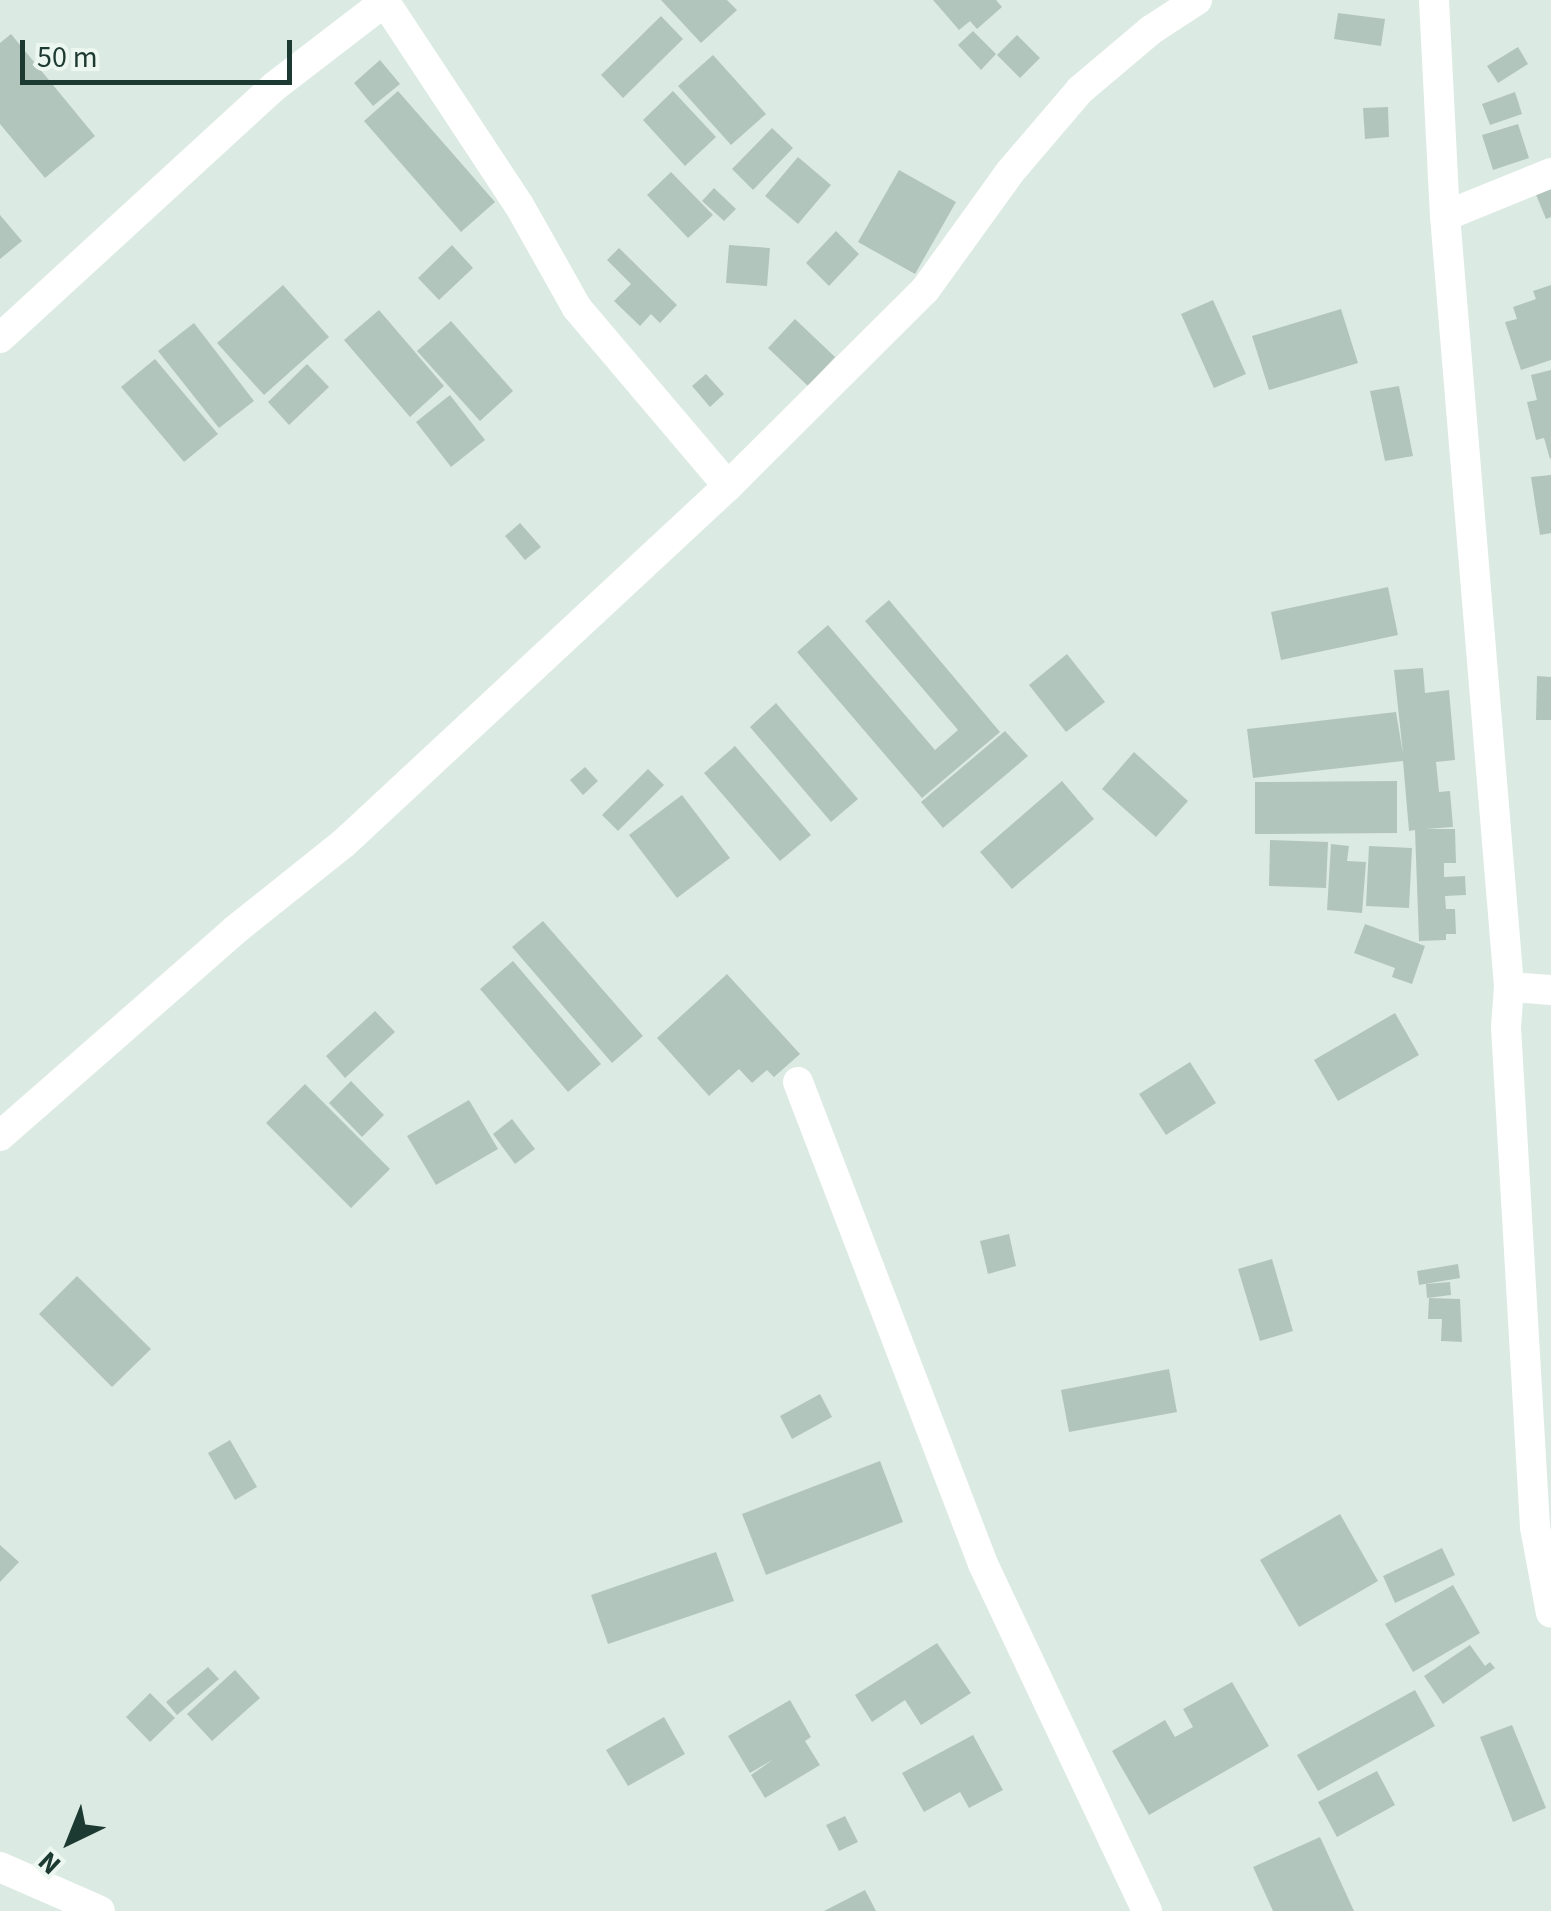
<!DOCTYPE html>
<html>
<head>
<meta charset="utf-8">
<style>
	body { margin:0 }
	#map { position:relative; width:1551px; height:1911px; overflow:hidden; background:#dceae4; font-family:"Source Sans 3",sans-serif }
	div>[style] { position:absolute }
	.building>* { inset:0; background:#b2c5bc }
	.minor>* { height:30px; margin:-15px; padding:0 15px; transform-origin:15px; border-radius:15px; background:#fff }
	span { translate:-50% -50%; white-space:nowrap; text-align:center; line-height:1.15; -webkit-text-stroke:8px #edf7f1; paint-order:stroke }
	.north { position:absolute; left:20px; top:1791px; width:100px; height:100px; -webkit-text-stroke:8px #edf7f1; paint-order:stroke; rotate:223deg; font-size:28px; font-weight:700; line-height:40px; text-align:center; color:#1d3a32 }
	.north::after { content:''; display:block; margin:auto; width:35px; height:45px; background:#1d3a32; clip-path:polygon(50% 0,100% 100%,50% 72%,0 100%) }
	.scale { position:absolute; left:20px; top:40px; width:272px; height:45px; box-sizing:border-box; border:5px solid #1d3a32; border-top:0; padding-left:12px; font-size:30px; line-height:35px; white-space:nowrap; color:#1d3a32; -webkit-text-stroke:8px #edf7f1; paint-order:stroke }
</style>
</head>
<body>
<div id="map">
	<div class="building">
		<div style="clip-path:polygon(661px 0,727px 0,737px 10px,701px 43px)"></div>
		<div style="clip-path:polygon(933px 0,996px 0,1002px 7px,977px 29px,970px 21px,959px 30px)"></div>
		<div style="clip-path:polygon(1338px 13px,1385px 19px,1381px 46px,1334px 39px)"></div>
		<div style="clip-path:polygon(661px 16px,683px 39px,623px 98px,601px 75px)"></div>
		<div style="clip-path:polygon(973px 31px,996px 54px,981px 70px,958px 45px)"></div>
		<div style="clip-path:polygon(11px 34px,95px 136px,45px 178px,0 124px,0 43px)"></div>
		<div style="clip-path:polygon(1017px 35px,1040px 58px,1020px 78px,997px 55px)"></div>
		<div style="clip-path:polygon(1518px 47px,1528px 64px,1498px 83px,1487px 66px)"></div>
		<div style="clip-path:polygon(713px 55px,766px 114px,731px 145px,678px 86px)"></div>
		<div style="clip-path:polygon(380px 60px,400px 84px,373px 106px,354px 83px)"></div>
		<div style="clip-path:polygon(398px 91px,495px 202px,461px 232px,364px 121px)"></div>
		<div style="clip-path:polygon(673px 91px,716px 137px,685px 166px,643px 120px)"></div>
		<div style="clip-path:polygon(1515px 92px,1522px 114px,1490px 125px,1482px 104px)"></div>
		<div style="clip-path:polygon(1388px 107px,1389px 137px,1365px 139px,1363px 108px)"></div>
		<div style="clip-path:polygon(1518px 124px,1529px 158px,1493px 170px,1482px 135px)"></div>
		<div style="clip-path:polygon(772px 128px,793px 148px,753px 190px,732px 169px)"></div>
		<div style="clip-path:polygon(798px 157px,831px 185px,798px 224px,765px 196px)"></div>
		<div style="clip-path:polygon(899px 170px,956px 202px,915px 274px,858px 242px)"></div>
		<div style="clip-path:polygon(671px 172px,713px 215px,688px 238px,647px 195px)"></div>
		<div style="clip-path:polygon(1551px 178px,1551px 217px,1546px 219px,1532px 185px)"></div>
		<div style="clip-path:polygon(714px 188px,736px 209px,724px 221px,702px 201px)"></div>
		<div style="clip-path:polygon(0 215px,22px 241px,0 259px)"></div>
		<div style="clip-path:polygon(836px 231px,859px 254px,829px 286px,806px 263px)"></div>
		<div style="clip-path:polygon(452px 245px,473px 268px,439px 300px,418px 278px)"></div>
		<div style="clip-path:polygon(729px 245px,770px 248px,767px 286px,726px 283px)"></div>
		<div style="clip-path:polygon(619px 248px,677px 305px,660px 323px,651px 314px,640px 326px,614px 301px,631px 284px,607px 260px)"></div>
		<div style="clip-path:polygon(283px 285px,329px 337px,264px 395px,217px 343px)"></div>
		<div style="clip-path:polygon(1551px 285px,1551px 360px,1521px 370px,1505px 322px,1517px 319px,1513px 307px,1536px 299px,1533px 291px)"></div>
		<div style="clip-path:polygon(1213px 300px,1246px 374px,1214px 388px,1181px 314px)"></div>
		<div style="clip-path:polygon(1341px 309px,1358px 363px,1269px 390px,1252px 336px)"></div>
		<div style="clip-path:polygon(379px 310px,444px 386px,410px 417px,344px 340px)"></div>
		<div style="clip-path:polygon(795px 319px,835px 357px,808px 386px,768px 348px)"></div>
		<div style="clip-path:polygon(451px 321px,513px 391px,480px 421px,417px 351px)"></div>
		<div style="clip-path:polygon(194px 323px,254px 401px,219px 428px,158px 351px)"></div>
		<div style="clip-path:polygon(155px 359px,218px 434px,184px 462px,121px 387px)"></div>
		<div style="clip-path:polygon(307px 364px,329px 387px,289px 425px,268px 402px)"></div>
		<div style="clip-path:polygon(1551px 370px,1551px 458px,1550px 459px,1544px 438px,1536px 440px,1527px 402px,1537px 400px,1531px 375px)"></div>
		<div style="clip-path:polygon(706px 374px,724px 394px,710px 407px,692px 386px)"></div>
		<div style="clip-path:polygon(1399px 386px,1413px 456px,1385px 461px,1370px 391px)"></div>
		<div style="clip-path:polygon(450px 395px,485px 440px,451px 467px,416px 422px)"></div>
		<div style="clip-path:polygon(1551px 475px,1551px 533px,1540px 535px,1531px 477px)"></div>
		<div style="clip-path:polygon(520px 523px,541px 547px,525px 560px,505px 536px)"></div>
		<div style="clip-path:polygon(1388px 587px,1398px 635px,1281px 660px,1271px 612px)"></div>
		<div style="clip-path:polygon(889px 600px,1000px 732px,922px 798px,797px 652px,828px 625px,935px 750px,958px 730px,865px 621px)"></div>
		<div style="clip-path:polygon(1067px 654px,1105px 702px,1066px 732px,1029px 685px)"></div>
		<div style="clip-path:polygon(1423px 668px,1425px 693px,1449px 690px,1455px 760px,1436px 762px,1439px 792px,1450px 791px,1453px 827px,1426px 829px,1455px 829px,1456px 863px,1444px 863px,1444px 877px,1465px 876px,1466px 895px,1445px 896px,1446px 909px,1455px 909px,1456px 934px,1446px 934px,1446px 940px,1419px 941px,1415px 830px,1409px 831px,1403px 761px,1253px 778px,1247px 729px,1396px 712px,1403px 754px,1394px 670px)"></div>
		<div style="clip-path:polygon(1537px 676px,1551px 677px,1551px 720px,1536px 720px)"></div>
		<div style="clip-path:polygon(776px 703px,858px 799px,831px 822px,750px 727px)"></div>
		<div style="clip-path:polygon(1005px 731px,1028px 756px,943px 828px,921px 802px)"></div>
		<div style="clip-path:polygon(735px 746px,811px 835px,780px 861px,704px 773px)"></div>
		<div style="clip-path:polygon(1134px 752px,1188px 801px,1156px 837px,1102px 789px)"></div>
		<div style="clip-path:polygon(585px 767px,598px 781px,583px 795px,570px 780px)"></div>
		<div style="clip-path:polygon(648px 769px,664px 785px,618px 831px,602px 815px)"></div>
		<div style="clip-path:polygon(1062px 781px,1094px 819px,1012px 889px,980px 852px)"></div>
		<div style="clip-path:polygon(1397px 781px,1397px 833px,1255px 834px,1255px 782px)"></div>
		<div style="clip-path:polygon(682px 795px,730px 858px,677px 898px,629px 835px)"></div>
		<div style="clip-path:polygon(1270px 840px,1328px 842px,1326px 888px,1269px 886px)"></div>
		<div style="clip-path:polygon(1331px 844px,1349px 846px,1347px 861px,1366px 862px,1362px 913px,1327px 910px)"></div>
		<div style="clip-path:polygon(1369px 846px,1412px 848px,1409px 908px,1366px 906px)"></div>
		<div style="clip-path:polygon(543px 921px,643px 1036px,612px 1063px,512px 947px)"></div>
		<div style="clip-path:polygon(1365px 924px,1425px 946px,1412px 984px,1392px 977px,1395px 968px,1354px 953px)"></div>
		<div style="clip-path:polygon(513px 961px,601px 1064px,568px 1092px,480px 989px)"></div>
		<div style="clip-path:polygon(727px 974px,800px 1054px,774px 1077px,767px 1070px,752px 1083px,739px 1069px,709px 1096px,657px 1038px)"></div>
		<div style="clip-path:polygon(375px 1011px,395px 1032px,345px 1078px,326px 1056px)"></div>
		<div style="clip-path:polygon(1395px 1013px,1419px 1055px,1338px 1101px,1314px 1060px)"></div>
		<div style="clip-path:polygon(1190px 1062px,1216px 1103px,1166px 1135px,1139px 1094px)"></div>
		<div style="clip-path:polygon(351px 1081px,384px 1115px,362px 1137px,329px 1103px)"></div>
		<div style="clip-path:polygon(305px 1084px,390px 1169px,351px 1208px,266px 1123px)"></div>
		<div style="clip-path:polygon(469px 1100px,498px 1149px,436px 1185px,407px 1136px)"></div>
		<div style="clip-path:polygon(512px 1119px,535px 1149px,515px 1164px,493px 1134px)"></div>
		<div style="clip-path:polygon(1009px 1234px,1016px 1266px,988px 1274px,980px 1241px)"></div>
		<div style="clip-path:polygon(1272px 1259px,1293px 1331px,1260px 1341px,1238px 1269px)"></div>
		<div style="clip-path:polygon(1458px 1264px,1460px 1278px,1419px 1285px,1417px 1271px)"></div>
		<div style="clip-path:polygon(77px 1276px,151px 1349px,112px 1387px,39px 1314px)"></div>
		<div style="clip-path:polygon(1450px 1282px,1451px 1295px,1427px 1298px,1426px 1284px)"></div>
		<div style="clip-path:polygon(1429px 1298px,1460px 1299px,1462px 1342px,1441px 1341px,1442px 1319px,1428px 1319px)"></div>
		<div style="clip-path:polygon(1169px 1369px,1177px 1412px,1069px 1432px,1061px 1390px)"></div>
		<div style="clip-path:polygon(820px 1394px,832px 1417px,792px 1439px,780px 1416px)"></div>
		<div style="clip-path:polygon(230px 1440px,257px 1487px,235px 1500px,208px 1453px)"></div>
		<div style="clip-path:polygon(880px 1461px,903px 1522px,766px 1575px,742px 1514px)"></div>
		<div style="clip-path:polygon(1340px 1514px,1378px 1581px,1299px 1627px,1260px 1560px)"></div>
		<div style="clip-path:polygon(0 1545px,19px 1562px,0 1582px)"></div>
		<div style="clip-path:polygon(1442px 1548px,1455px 1575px,1395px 1603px,1383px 1576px)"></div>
		<div style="clip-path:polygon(716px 1552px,734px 1601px,608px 1644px,591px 1595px)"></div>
		<div style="clip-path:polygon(1453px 1585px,1480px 1633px,1413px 1672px,1385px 1624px)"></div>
		<div style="clip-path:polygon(937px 1643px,971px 1693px,921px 1725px,905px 1700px,872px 1722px,855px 1695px)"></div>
		<div style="clip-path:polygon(1470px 1645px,1485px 1666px,1490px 1662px,1495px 1668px,1443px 1704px,1424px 1676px)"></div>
		<div style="clip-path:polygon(208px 1667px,219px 1679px,177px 1715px,166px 1702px)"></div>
		<div style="clip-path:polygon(235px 1670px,260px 1698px,212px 1741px,187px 1714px)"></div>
		<div style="clip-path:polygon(1232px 1682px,1269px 1746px,1149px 1815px,1112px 1751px,1165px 1720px,1175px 1737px,1193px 1727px,1183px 1709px)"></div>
		<div style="clip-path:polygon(1415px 1690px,1435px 1726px,1318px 1791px,1297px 1755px)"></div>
		<div style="clip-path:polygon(150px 1693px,175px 1718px,150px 1742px,126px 1717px)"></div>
		<div style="clip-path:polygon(790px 1700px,811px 1737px,805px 1741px,820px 1765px,765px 1798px,751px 1775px,774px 1759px,750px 1773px,728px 1736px)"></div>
		<div style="clip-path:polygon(664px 1717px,685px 1754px,628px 1786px,606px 1750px)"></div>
		<div style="clip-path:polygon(1512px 1725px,1546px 1808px,1513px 1822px,1480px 1737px)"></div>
		<div style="clip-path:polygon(973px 1735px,1003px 1790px,969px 1808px,960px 1792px,924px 1812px,902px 1773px)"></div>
		<div style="clip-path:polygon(1377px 1771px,1395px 1805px,1337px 1837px,1318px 1802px)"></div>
		<div style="clip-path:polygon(845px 1816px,858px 1842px,839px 1851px,826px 1825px)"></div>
		<div style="clip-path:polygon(1320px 1837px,1354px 1911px,1273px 1911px,1253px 1867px)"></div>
		<div style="clip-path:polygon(865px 1890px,876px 1911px,824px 1911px)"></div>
	</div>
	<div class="minor">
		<div style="left:1434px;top:0;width:216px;rotate:87.1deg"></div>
		<div style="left:1445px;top:216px;width:774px;rotate:85.25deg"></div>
		<div style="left:1509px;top:987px;width:40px;rotate:94.3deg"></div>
		<div style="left:1506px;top:1027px;width:501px;rotate:86.68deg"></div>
		<div style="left:1535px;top:1527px;width:87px;rotate:79.5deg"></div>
		<div style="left:385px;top:2px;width:243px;rotate:56.6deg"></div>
		<div style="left:519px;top:205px;width:118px;rotate:60.6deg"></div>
		<div style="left:577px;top:308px;width:233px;rotate:49.7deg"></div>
		<div style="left:1445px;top:216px;width:114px;rotate:-22.1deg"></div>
		<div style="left:0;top:338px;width:373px;rotate:-42.5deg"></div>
		<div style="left:275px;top:86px;width:141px;rotate:-37.5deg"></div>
		<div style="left:1509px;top:987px;width:42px;rotate:4.1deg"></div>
		<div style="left:798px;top:1082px;width:516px;rotate:69deg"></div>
		<div style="left:983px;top:1564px;width:384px;rotate:64.7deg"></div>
		<div style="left:0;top:1136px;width:313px;rotate:-41.2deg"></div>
		<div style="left:235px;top:930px;width:139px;rotate:-38.6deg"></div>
		<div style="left:344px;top:843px;width:524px;rotate:-42.91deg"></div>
		<div style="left:728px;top:486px;width:278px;rotate:-44.9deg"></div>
		<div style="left:925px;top:290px;width:145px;rotate:-54.2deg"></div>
		<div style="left:1010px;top:172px;width:108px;rotate:-49.5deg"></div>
		<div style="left:1080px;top:90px;width:93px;rotate:-40.2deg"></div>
		<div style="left:1151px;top:30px;width:55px;rotate:-33.1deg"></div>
		<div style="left:0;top:1867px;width:109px;rotate:23.7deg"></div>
	</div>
	<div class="north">N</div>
	<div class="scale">50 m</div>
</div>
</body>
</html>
